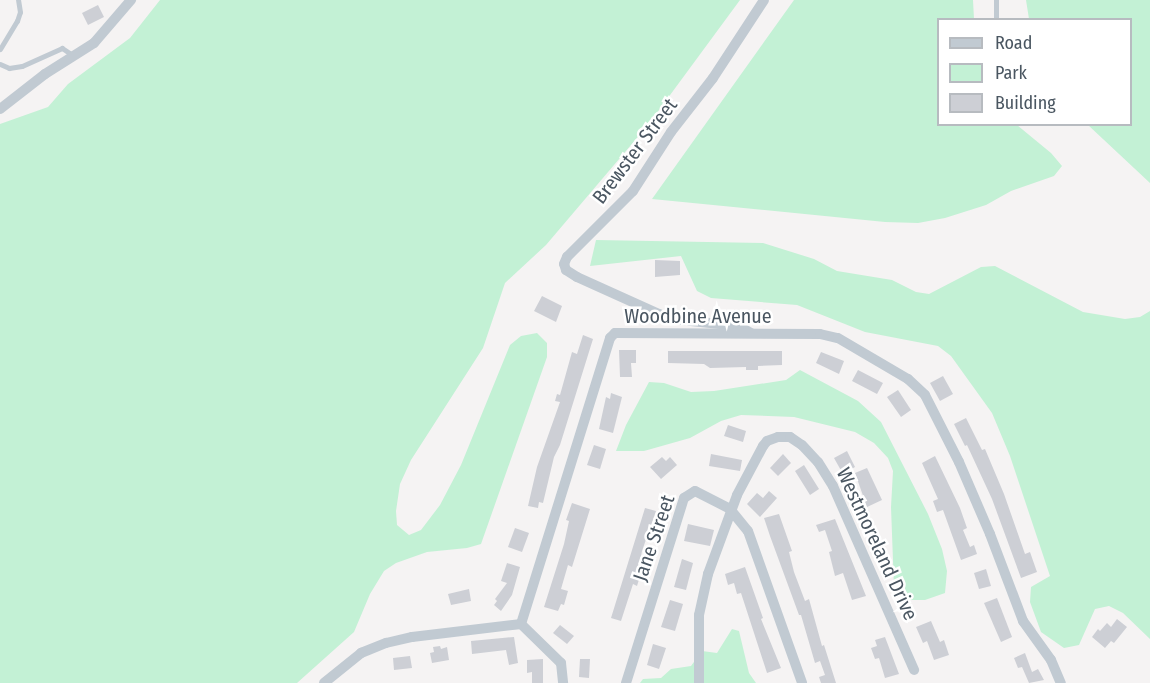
<!DOCTYPE html>
<html>
<head>
<meta charset="utf-8">
<style>
	body { margin:0 }
	#map { position:relative; width:1150px; height:683px; overflow:hidden; background:#f5f3f3; font-family:"Fira Sans Condensed",sans-serif }
	div>[style] { position:absolute }
	.green>* { inset:0; background:#c3f1d5 }
	.building>* { inset:0; background:#cdcfd5 }
	.lane>* { height:5px; margin:-2.5px; padding:0 2.5px; transform-origin:2.5px; border-radius:2.5px; background:#c1cad2 }
	.street>* { height:10px; margin:-5px; padding:0 5px; transform-origin:5px; border-radius:5px; background:#c1cad2 }
	span { translate:-50% -50%; white-space:nowrap; text-align:center; line-height:1.15; -webkit-text-stroke:5px #fff; paint-order:stroke }
	.street-label { font-size:20px; color:#4a5661 }
	.legend { position:absolute; left:937px; top:18px; width:195px; height:108px; box-sizing:border-box; background:#fff; border:2px solid #b7bbc0; margin:0; padding:8px 10px; list-style:none; font-size:18px; color:#4a5661 }
	.legend li { display:flex; align-items:center; gap:12px; height:30px }
	.legend b { width:30px; border:2px solid #b7bbc0 }
</style>
</head>
<body>
<div id="map">
	<div class="green">
		<div style="clip-path:polygon(160px 0,740px 0,648px 125px,546px 245px,505px 283px,483px 348px,411px 460px,400px 484px,396px 511px,397px 525px,409px 535px,421px 530px,440px 505px,461px 465px,510px 345px,521px 336px,537px 333px,547px 343px,547px 357px,481px 544px,467px 548px,427px 552px,396px 563px,384px 571px,370px 594px,354px 632px,297px 683px,0 683px,0 124px,48px 107px,68px 84px,130px 38px)"></div>
		<div style="clip-path:polygon(794px 0,973px 0,974px 19px,938px 20px,938px 124px,1017px 125px,1051px 153px,1062px 166px,1054px 176px,1011px 191px,986px 205px,945px 218px,918px 223px,885px 222px,652px 199px)"></div>
		<div style="clip-path:polygon(1026px 0,1150px 0,1150px 183px,1088px 125px,1130px 124px,1130px 20px,1029px 19px)"></div>
		<div style="clip-path:polygon(596px 240px,763px 243px,814px 259px,837px 271px,892px 280px,916px 292px,929px 294px,981px 267px,995px 266px,1083px 312px,1125px 319px,1140px 317px,1150px 311px,1150px 639px,1123px 613px,1109px 606px,1095px 609px,1079px 645px,1064px 648px,1041px 632px,1030px 602px,1031px 587px,1050px 576px,1010px 456px,992px 413px,951px 356px,938px 346px,865px 332px,797px 305px,711px 298px,697px 291px,681px 256px,590px 266px)"></div>
		<div style="clip-path:polygon(800px 370px,858px 401px,881px 422px,928px 514px,942px 549px,947px 571px,945px 593px,925px 600px,911px 600px,894px 588px,891px 507px,893px 471px,888px 458px,874px 443px,855px 432px,794px 417px,741px 415px,721px 421px,690px 438px,644px 451px,616px 451px,626px 425px,649px 382px,664px 383px,691px 392px,714px 391px,786px 380px)"></div>
		<div style="clip-path:polygon(732px 629px,739px 631px,749px 673px,756px 683px,640px 683px,643px 679px,661px 678px,671px 669px,691px 666px,702px 651px,717px 653px)"></div>
	</div>
	<div class="building">
		<div style="clip-path:polygon(98px 5px,104px 17px,88px 25px,82px 13px)"></div>
		<div style="clip-path:polygon(655px 260px,680px 261px,680px 275px,655px 277px)"></div>
		<div style="clip-path:polygon(542px 296px,562px 306px,556px 322px,534px 311px)"></div>
		<div style="clip-path:polygon(583px 335px,593px 339px,560px 445px,554px 457px,543px 503px,539px 502px,538px 508px,528px 506px,537px 467px,560px 402px,555px 401px,557px 394px,560px 395px,572px 352px,577px 354px)"></div>
		<div style="clip-path:polygon(619px 350px,636px 350px,636px 363px,631px 363px,632px 377px,620px 377px)"></div>
		<div style="clip-path:polygon(668px 351px,782px 351px,782px 365px,758px 366px,758px 370px,746px 370px,746px 367px,710px 368px,704px 364px,668px 363px)"></div>
		<div style="clip-path:polygon(821px 352px,844px 361px,839px 374px,816px 363px)"></div>
		<div style="clip-path:polygon(858px 370px,883px 383px,877px 394px,852px 381px)"></div>
		<div style="clip-path:polygon(943px 376px,953px 394px,940px 401px,930px 383px)"></div>
		<div style="clip-path:polygon(898px 390px,911px 410px,901px 417px,887px 397px)"></div>
		<div style="clip-path:polygon(611px 393px,622px 397px,613px 433px,599px 429px,606px 397px,610px 399px)"></div>
		<div style="clip-path:polygon(966px 418px,982px 450px,985px 449px,1004px 494px,1025px 554px,1030px 552px,1037px 572px,1021px 578px,992px 499px,967px 445px,965px 446px,954px 424px)"></div>
		<div style="clip-path:polygon(728px 425px,746px 431px,743px 442px,724px 436px)"></div>
		<div style="clip-path:polygon(594px 445px,606px 449px,600px 469px,587px 465px)"></div>
		<div style="clip-path:polygon(847px 451px,855px 467px,843px 474px,834px 458px)"></div>
		<div style="clip-path:polygon(711px 454px,742px 460px,740px 471px,709px 466px)"></div>
		<div style="clip-path:polygon(783px 454px,791px 463px,778px 476px,770px 468px)"></div>
		<div style="clip-path:polygon(935px 456px,960px 508px,967px 528px,963px 530px,970px 547px,974px 545px,977px 554px,961px 560px,943px 510px,937px 512px,933px 501px,938px 499px,922px 463px)"></div>
		<div style="clip-path:polygon(662px 457px,666px 461px,670px 457px,677px 465px,661px 479px,650px 467px)"></div>
		<div style="clip-path:polygon(804px 465px,819px 489px,810px 495px,795px 471px)"></div>
		<div style="clip-path:polygon(867px 468px,882px 500px,867px 507px,855px 473px)"></div>
		<div style="clip-path:polygon(769px 491px,777px 498px,760px 517px,747px 504px,757px 493px,763px 498px)"></div>
		<div style="clip-path:polygon(572px 503px,590px 509px,572px 567px,568px 565px,561px 589px,568px 591px,564px 605px,561px 604px,558px 611px,544px 607px,564px 544px,569px 521px,566px 520px)"></div>
		<div style="clip-path:polygon(645px 508px,656px 511px,642px 551px,638px 572px,641px 573px,637px 586px,633px 584px,621px 621px,611px 618px)"></div>
		<div style="clip-path:polygon(779px 514px,792px 551px,789px 552px,794px 572px,805px 601px,809px 599px,822px 646px,824px 645px,836px 683px,821px 683px,819px 677px,825px 675px,820px 661px,815px 663px,801px 615px,799px 615px,770px 536px,764px 518px)"></div>
		<div style="clip-path:polygon(835px 519px,866px 596px,852px 600px,843px 573px,835px 576px,829px 552px,832px 551px,825px 530px,819px 532px,816px 525px)"></div>
		<div style="clip-path:polygon(688px 524px,714px 530px,710px 546px,684px 541px)"></div>
		<div style="clip-path:polygon(515px 528px,529px 533px,522px 552px,508px 547px)"></div>
		<div style="clip-path:polygon(682px 559px,693px 563px,686px 590px,674px 587px)"></div>
		<div style="clip-path:polygon(507px 563px,520px 567px,512px 595px,501px 611px,494px 605px,497px 601px,495px 599px,507px 583px,501px 581px)"></div>
		<div style="clip-path:polygon(745px 567px,763px 618px,761px 619px,781px 668px,767px 673px,741px 593px,737px 594px,734px 583px,728px 585px,725px 574px)"></div>
		<div style="clip-path:polygon(986px 569px,991px 586px,979px 589px,974px 573px)"></div>
		<div style="clip-path:polygon(469px 589px,471px 601px,451px 605px,448px 594px)"></div>
		<div style="clip-path:polygon(997px 598px,1012px 637px,1001px 642px,984px 603px)"></div>
		<div style="clip-path:polygon(670px 600px,683px 604px,675px 631px,661px 627px)"></div>
		<div style="clip-path:polygon(1117px 619px,1127px 627px,1114px 643px,1111px 641px,1105px 648px,1092px 637px,1098px 629px,1100px 631px,1107px 623px,1111px 627px)"></div>
		<div style="clip-path:polygon(931px 621px,940px 642px,944px 640px,949px 655px,934px 660px,927px 641px,923px 643px,916px 627px)"></div>
		<div style="clip-path:polygon(560px 625px,574px 636px,567px 644px,553px 633px)"></div>
		<div style="clip-path:polygon(514px 637px,518px 663px,509px 665px,506px 650px,472px 654px,471px 641px)"></div>
		<div style="clip-path:polygon(885px 637px,899px 674px,885px 678px,879px 658px,875px 659px,871px 648px,877px 646px,875px 640px)"></div>
		<div style="clip-path:polygon(653px 644px,666px 648px,659px 669px,647px 665px)"></div>
		<div style="clip-path:polygon(440px 646px,441px 649px,447px 647px,449px 660px,432px 663px,430px 653px,434px 652px,433px 647px)"></div>
		<div style="clip-path:polygon(1025px 653px,1032px 672px,1038px 669px,1044px 680px,1029px 683px,1022px 667px,1018px 668px,1014px 658px)"></div>
		<div style="clip-path:polygon(410px 656px,412px 668px,394px 670px,393px 658px)"></div>
		<div style="clip-path:polygon(543px 659px,543px 683px,532px 683px,532px 672px,527px 673px,527px 660px)"></div>
		<div style="clip-path:polygon(580px 659px,590px 659px,589px 678px,579px 677px)"></div>
	</div>
	<div class="lane">
		<div style="left:996px;top:0;width:20px;rotate:90deg"></div>
		<div style="left:0;top:49px;width:33px;rotate:-59deg"></div>
		<div style="left:17px;top:21px;width:9px;rotate:-72deg"></div>
		<div style="left:20px;top:12px;width:12px;rotate:-99deg"></div>
		<div style="left:0;top:64px;width:10px;rotate:24deg"></div>
		<div style="left:9px;top:68px;width:13px;rotate:-9deg"></div>
		<div style="left:22px;top:66px;width:44px;rotate:-24.2deg"></div>
		<div style="left:62px;top:48px;width:14px;rotate:34deg"></div>
	</div>
	<div class="street">
		<div style="left:0;top:109px;width:57px;rotate:-37.9deg"></div>
		<div style="left:45px;top:74px;width:58px;rotate:-32.3deg"></div>
		<div style="left:94px;top:43px;width:57px;rotate:-49.3deg"></div>
		<div style="left:751px;top:333px;width:14px;rotate:-150deg"></div>
		<div style="left:739px;top:326px;width:58px;rotate:-174.1deg"></div>
		<div style="left:681px;top:320px;width:23px;rotate:-165deg"></div>
		<div style="left:659px;top:314px;width:90px;rotate:-155.7deg"></div>
		<div style="left:577px;top:277px;width:13px;rotate:-148deg"></div>
		<div style="left:566px;top:270px;width:6px;rotate:-108deg"></div>
		<div style="left:564px;top:264px;width:8px;rotate:-67deg"></div>
		<div style="left:567px;top:257px;width:93px;rotate:-45deg"></div>
		<div style="left:633px;top:191px;width:70px;rotate:-57.2deg"></div>
		<div style="left:671px;top:132px;width:68px;rotate:-52.1deg"></div>
		<div style="left:713px;top:78px;width:93px;rotate:-56.8deg"></div>
		<div style="left:521px;top:624px;width:300px;rotate:-72.7deg"></div>
		<div style="left:610px;top:338px;width:7px;rotate:-45deg"></div>
		<div style="left:615px;top:333px;width:205px;rotate:0.3deg"></div>
		<div style="left:820px;top:334px;width:18px;rotate:13deg"></div>
		<div style="left:838px;top:338px;width:81px;rotate:30.4deg"></div>
		<div style="left:908px;top:379px;width:23px;rotate:43deg"></div>
		<div style="left:925px;top:395px;width:75px;rotate:63.1deg"></div>
		<div style="left:959px;top:462px;width:78px;rotate:66.7deg"></div>
		<div style="left:990px;top:534px;width:93px;rotate:69.2deg"></div>
		<div style="left:1023px;top:621px;width:48px;rotate:54.3deg"></div>
		<div style="left:1051px;top:660px;width:25px;rotate:67deg"></div>
		<div style="left:521px;top:624px;width:56px;rotate:44.3deg"></div>
		<div style="left:561px;top:663px;width:20px;rotate:84deg"></div>
		<div style="left:324px;top:683px;width:48px;rotate:-39deg"></div>
		<div style="left:361px;top:653px;width:27px;rotate:-22deg"></div>
		<div style="left:386px;top:643px;width:27px;rotate:-13deg"></div>
		<div style="left:412px;top:637px;width:110px;rotate:-6.8deg"></div>
		<div style="left:626px;top:683px;width:194px;rotate:-72.6deg"></div>
		<div style="left:684px;top:498px;width:13px;rotate:-32deg"></div>
		<div style="left:695px;top:491px;width:39px;rotate:27deg"></div>
		<div style="left:730px;top:509px;width:28px;rotate:51deg"></div>
		<div style="left:748px;top:531px;width:161px;rotate:70.4deg"></div>
		<div style="left:699px;top:683px;width:68px;rotate:-90deg"></div>
		<div style="left:699px;top:615px;width:42px;rotate:-77.6deg"></div>
		<div style="left:708px;top:574px;width:84px;rotate:-69.8deg"></div>
		<div style="left:737px;top:495px;width:55px;rotate:-62deg"></div>
		<div style="left:763px;top:446px;width:6px;rotate:-51deg"></div>
		<div style="left:767px;top:441px;width:12px;rotate:-20deg"></div>
		<div style="left:778px;top:437px;width:12px"></div>
		<div style="left:790px;top:437px;width:14px;rotate:34deg"></div>
		<div style="left:802px;top:445px;width:23px;rotate:47deg"></div>
		<div style="left:818px;top:462px;width:28px;rotate:58deg"></div>
		<div style="left:833px;top:486px;width:201px;rotate:66.2deg"></div>
	</div>
	<div class="street-label">
		<span style="left:635px;top:151px;rotate:-53deg">Brewster Street</span>
		<span style="left:698px;top:316px">Woodbine Avenue</span>
		<span style="left:654px;top:538px;rotate:-71deg">Jane Street</span>
		<span style="left:877px;top:544px;rotate:65deg">Westmoreland Drive</span>
	</div>
	<ul class="legend">
	<li><b style="height:8px;background:#c1cad2"></b>Road</li>
	<li><b style="height:16px;background:#c3f1d5"></b>Park</li>
	<li><b style="height:16px;background:#cdcfd5"></b>Building</li>
	</ul>
</div>
</body>
</html>
